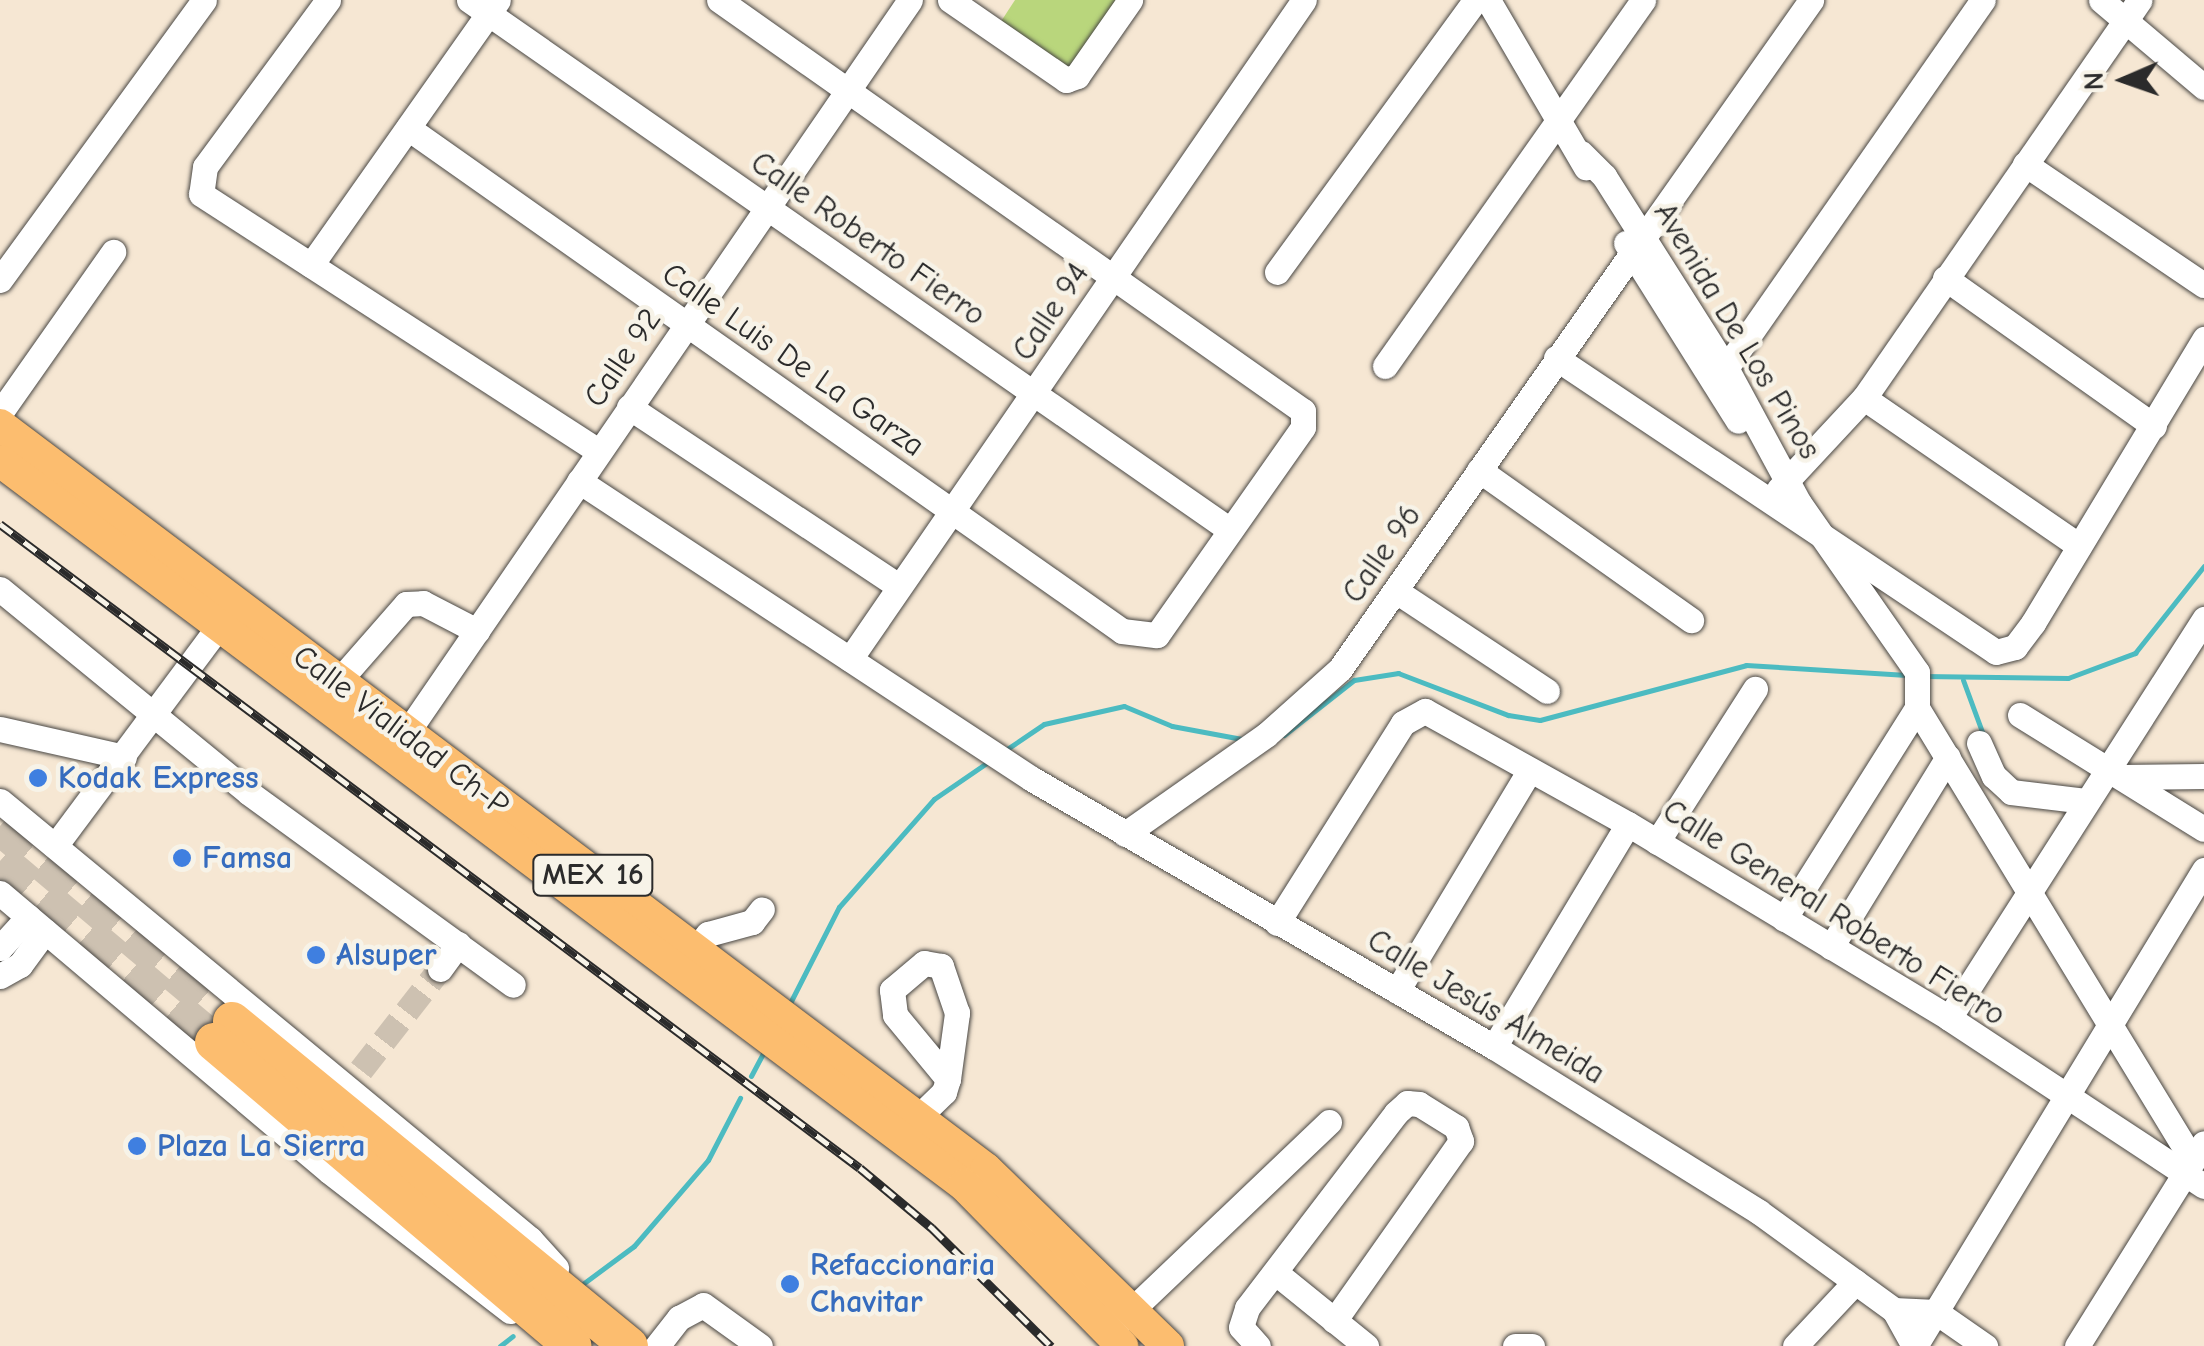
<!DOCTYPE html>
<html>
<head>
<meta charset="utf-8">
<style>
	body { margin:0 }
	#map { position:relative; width:2204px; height:1346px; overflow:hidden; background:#f6e7d3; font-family:"Comic Neue",sans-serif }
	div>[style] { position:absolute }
	.green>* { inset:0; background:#b9d67c }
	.stream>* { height:5px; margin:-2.5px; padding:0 2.5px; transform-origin:2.5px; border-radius:2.5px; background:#4cbbc1 }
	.minor-tunnel>* { height:25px; margin-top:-12.5px; transform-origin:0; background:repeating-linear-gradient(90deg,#cdc1b1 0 25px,transparent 0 37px) }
	.highway-tunnel>* { height:38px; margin-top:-19px; transform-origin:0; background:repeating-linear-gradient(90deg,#cdc1b1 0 38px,transparent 0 57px) }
	.roads { filter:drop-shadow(0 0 2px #494744) drop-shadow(0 0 2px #494744) }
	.minor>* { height:25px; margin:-12.5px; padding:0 12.5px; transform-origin:12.5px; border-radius:12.5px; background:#fff }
	.major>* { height:32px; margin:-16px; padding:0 16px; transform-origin:16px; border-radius:16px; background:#fcbd6f }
	.highway>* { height:38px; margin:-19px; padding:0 19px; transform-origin:19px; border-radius:19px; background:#fcbd6f }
	.rail>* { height:9px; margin-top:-4.5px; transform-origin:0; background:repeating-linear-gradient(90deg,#f7f3e8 0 15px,#2b2b2b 0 30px); box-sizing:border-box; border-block:2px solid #2b2b2b }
	.dots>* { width:28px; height:28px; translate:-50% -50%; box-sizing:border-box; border:5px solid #f7f3e8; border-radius:50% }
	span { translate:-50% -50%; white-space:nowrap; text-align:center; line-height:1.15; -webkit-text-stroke:9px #f7f3e8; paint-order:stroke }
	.shield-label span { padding:2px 8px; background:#f7f3e8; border:2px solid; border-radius:8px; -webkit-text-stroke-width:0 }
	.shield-label { font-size:30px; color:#2b2b2b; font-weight:700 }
	.street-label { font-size:32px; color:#2b2b2b }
	.shop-label { font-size:32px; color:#366cbe; font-weight:700 }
	.left { translate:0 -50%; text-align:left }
	.north { position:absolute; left:2074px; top:30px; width:100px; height:100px; -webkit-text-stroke:8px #f7f3e8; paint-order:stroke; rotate:268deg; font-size:28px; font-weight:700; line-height:40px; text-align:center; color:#2b2b2b }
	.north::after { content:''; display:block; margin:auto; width:35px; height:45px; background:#2b2b2b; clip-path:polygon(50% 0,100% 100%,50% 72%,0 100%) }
</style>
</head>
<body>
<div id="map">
	<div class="green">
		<div style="clip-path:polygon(1015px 0,1118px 0,1070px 74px,998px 26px)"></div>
	</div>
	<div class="stream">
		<div style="left:1923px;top:676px;width:145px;rotate:0.8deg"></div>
		<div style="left:2068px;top:678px;width:72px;rotate:-20.5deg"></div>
		<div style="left:2135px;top:653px;width:111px;rotate:-51.6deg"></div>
		<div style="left:1963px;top:680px;width:61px;rotate:69.8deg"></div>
		<div style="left:1284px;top:735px;width:89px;rotate:-38.2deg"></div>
		<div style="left:1354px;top:680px;width:45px;rotate:-9deg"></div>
		<div style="left:1398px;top:673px;width:118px;rotate:20.9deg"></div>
		<div style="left:1508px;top:715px;width:32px;rotate:9deg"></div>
		<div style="left:1540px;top:720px;width:213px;rotate:-14.9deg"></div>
		<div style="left:1746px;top:665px;width:161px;rotate:3.6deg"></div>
		<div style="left:1004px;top:751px;width:48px;rotate:-34deg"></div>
		<div style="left:1044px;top:724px;width:82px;rotate:-12.7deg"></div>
		<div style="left:1124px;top:706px;width:52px;rotate:22.6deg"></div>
		<div style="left:1172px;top:726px;width:71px;rotate:10.5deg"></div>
		<div style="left:788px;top:1007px;width:112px;rotate:-63deg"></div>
		<div style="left:839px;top:907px;width:144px;rotate:-48.7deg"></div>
		<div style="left:934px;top:799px;width:69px;rotate:-34.4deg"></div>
		<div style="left:751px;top:1076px;width:26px;rotate:-62deg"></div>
		<div style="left:584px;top:1283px;width:62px;rotate:-36.5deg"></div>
		<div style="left:634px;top:1246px;width:113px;rotate:-49.3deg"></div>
		<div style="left:708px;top:1160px;width:70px;rotate:-62.7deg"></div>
		<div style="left:500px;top:1346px;width:16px;rotate:-38deg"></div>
	</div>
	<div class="minor-tunnel">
		<div style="left:361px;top:1070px;width:128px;rotate:-52deg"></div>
	</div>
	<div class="highway-tunnel">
		<div style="left:0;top:826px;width:303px;rotate:40deg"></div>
		<div style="left:0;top:861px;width:280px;rotate:40.2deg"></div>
	</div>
	<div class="roads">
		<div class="minor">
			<div style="left:328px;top:0;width:207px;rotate:126.4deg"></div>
			<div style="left:205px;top:167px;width:27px;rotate:98deg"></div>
			<div style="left:201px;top:194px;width:474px;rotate:32.9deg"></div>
			<div style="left:469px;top:0;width:927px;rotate:34.86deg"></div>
			<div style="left:950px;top:0;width:141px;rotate:34.6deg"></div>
			<div style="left:1066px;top:80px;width:12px;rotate:-20deg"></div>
			<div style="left:1077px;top:76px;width:93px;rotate:-55.1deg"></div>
			<div style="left:1488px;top:0;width:194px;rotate:59.7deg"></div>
			<div style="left:2101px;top:0;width:135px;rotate:40.2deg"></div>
			<div style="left:408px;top:128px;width:873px;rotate:35.16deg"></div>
			<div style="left:1122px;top:631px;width:35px;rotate:7deg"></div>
			<div style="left:1157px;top:635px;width:254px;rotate:-54.9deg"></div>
			<div style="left:1303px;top:427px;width:16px;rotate:-90deg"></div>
			<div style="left:1303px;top:411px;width:714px;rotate:-144.86deg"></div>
			<div style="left:1581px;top:153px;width:33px;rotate:45deg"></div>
			<div style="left:1604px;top:176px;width:227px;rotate:57.6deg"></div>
			<div style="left:1726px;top:368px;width:153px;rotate:61.6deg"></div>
			<div style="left:1799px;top:503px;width:206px;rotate:55.1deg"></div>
			<div style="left:1917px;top:672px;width:36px;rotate:90deg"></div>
			<div style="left:1917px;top:708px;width:530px;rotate:58.65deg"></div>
			<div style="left:2025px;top:164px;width:216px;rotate:34.1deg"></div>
			<div style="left:1644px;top:237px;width:290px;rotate:-54.8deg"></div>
			<div style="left:1626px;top:243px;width:210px;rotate:57.8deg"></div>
			<div style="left:311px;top:265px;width:324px;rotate:-54.8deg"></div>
			<div style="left:1277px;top:272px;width:336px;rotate:-53.9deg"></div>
			<div style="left:1945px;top:278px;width:256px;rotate:35.3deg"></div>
			<div style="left:0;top:280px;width:346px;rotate:-53.9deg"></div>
			<div style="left:1556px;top:358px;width:529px;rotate:33.75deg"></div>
			<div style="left:1996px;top:652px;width:20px;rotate:-15deg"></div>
			<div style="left:2015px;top:647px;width:30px;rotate:-53deg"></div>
			<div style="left:2033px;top:623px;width:332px;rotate:-58.9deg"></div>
			<div style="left:1385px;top:366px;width:448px;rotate:-54.8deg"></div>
			<div style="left:1726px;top:368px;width:449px;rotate:-55.1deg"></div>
			<div style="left:1864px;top:398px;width:261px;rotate:34.5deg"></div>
			<div style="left:629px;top:407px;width:323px;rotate:33.6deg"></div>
			<div style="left:0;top:413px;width:197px;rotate:-54.9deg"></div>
			<div style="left:1479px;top:470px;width:260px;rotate:35.3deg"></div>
			<div style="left:579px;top:481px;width:542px;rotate:33.34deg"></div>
			<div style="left:1032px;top:779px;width:534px;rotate:30.12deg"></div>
			<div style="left:1494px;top:1047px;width:312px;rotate:31.9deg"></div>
			<div style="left:1759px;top:1212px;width:167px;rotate:36deg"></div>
			<div style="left:1894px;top:1310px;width:41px;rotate:60.9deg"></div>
			<div style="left:1779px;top:489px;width:125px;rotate:-47deg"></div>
			<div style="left:1864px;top:398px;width:484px;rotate:-55.3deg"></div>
			<div style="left:0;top:589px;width:322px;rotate:39.3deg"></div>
			<div style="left:249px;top:793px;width:326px;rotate:36deg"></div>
			<div style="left:1396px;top:591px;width:181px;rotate:33.5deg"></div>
			<div style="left:850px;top:659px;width:800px;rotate:-55.44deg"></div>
			<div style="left:329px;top:692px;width:117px;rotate:-48.8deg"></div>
			<div style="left:406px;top:604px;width:17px;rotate:-3deg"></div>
			<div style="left:423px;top:603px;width:61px;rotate:27.4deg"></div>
			<div style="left:2020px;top:715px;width:216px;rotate:31.8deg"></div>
			<div style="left:0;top:729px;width:127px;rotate:12.7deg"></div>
			<div style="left:1979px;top:743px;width:36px;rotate:66deg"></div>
			<div style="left:1994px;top:776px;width:23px;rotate:43deg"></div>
			<div style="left:2011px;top:792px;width:75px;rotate:6.9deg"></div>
			<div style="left:397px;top:747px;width:906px;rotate:-55.52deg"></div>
			<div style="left:2122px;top:777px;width:82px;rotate:-0.7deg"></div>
			<div style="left:0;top:801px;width:688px;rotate:39.57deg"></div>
			<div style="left:530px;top:1239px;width:39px;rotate:48deg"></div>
			<div style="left:1125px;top:834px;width:172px;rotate:-35.1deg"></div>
			<div style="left:1266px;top:735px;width:99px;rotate:-41.7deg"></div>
			<div style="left:1340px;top:669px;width:508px;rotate:-54.93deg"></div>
			<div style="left:1657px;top:842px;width:182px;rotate:-57.4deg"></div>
			<div style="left:55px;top:846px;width:289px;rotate:-53.3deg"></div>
			<div style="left:0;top:893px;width:431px;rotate:40.2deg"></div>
			<div style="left:329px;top:1171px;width:229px;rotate:37.7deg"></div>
			<div style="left:1784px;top:919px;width:249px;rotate:-57.8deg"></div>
			<div style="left:1277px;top:923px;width:236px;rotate:-57.8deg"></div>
			<div style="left:1403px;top:723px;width:25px;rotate:-29deg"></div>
			<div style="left:1425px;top:711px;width:232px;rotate:29.1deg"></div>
			<div style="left:1628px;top:824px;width:375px;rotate:31.1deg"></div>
			<div style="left:1949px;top:1018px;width:305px;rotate:33.4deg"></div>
			<div style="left:1831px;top:947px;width:223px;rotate:-58.4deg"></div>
			<div style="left:0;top:948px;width:42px;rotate:-47.9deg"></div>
			<div style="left:685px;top:963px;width:37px;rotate:-52deg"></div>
			<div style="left:708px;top:934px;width:46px;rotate:-15.3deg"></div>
			<div style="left:752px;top:922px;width:16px;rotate:-52deg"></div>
			<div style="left:440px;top:969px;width:31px;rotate:-54deg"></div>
			<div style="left:0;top:976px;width:23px;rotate:-29deg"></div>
			<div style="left:20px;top:965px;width:42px;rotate:-53.7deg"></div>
			<div style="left:1397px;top:991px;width:258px;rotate:-59deg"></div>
			<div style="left:1949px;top:1018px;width:474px;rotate:-57.4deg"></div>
			<div style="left:1494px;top:1047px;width:260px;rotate:-59deg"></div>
			<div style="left:906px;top:1129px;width:53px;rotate:-44.2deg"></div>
			<div style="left:944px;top:1092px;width:14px;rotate:-73deg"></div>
			<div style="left:948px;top:1079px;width:67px;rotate:-82.2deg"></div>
			<div style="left:957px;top:1013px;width:50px;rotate:-108.8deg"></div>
			<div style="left:941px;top:966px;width:17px;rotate:-170deg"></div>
			<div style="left:924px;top:963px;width:42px;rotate:139.8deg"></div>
			<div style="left:892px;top:990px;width:25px;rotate:83deg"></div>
			<div style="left:895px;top:1015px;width:83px;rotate:50.4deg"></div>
			<div style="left:1276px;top:1273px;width:116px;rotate:39deg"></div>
			<div style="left:1894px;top:1310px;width:42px;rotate:2.7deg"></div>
			<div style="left:1936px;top:1312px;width:60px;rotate:34.8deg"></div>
			<div style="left:1119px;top:1322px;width:290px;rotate:-43.6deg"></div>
			<div style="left:657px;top:1346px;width:36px;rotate:-52deg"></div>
			<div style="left:679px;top:1318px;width:27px;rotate:-28deg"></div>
			<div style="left:703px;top:1305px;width:70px;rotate:35.7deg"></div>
			<div style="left:1258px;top:1346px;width:25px;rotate:-132deg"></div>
			<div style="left:1241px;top:1327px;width:20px;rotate:-72deg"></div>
			<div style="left:1247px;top:1308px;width:245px;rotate:-52.6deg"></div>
			<div style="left:1396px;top:1113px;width:15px;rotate:-42deg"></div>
			<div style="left:1407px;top:1103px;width:12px;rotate:5deg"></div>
			<div style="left:1419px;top:1104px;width:44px;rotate:31.9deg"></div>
			<div style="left:1456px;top:1127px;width:15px;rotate:70deg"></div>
			<div style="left:1461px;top:1141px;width:220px;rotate:125.2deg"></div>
			<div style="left:1515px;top:1346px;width:17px"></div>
			<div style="left:1795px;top:1346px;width:88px;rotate:-46.8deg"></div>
			<div style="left:1915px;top:1346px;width:557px;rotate:-58.74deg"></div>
			<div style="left:2077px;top:1346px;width:239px;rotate:-58deg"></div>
		</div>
		<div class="major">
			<div style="left:0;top:425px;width:1235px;rotate:37.04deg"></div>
			<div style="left:986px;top:1169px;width:254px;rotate:44.2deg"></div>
			<div style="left:0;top:461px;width:1206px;rotate:36.91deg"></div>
			<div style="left:964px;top:1185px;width:226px;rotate:45.5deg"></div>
		</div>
		<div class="highway">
			<div style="left:232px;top:1021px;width:513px;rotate:39.31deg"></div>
			<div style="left:214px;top:1042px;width:470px;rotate:40.3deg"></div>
		</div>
	</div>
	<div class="rail">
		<div style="left:0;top:524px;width:1074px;rotate:36.83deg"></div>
		<div style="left:860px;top:1168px;width:94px;rotate:39.8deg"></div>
		<div style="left:932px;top:1228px;width:168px;rotate:44.8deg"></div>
	</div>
	<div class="dots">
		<div style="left:38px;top:778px;background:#3f7fe0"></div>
		<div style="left:182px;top:858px;background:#3f7fe0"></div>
		<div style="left:316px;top:955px;background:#3f7fe0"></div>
		<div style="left:137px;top:1146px;background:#3f7fe0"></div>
		<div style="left:790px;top:1284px;background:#3f7fe0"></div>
	</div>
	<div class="shield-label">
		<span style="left:593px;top:875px">MEX 16</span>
	</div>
	<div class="street-label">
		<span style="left:868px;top:239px;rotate:35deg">Calle Roberto Fierro</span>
		<span style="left:1051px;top:312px;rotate:-56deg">Calle 94</span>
		<span style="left:1737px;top:331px;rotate:59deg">Avenida De Los Pinos</span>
		<span style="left:623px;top:358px;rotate:-56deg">Calle 92</span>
		<span style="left:793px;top:360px;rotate:35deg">Calle Luis De La Garza</span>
		<span style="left:1382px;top:554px;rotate:-55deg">Calle 96</span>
		<span style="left:401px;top:731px;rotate:37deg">Calle Vialidad Ch-P</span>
		<span style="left:1834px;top:913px;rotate:32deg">Calle General Roberto Fierro</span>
		<span style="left:1486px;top:1007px;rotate:31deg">Calle Jesús Almeida</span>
	</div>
	<div class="shop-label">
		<span class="left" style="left:58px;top:778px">Kodak Express</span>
		<span class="left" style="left:202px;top:858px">Famsa</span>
		<span class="left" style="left:336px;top:955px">Alsuper</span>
		<span class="left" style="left:157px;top:1146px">Plaza La Sierra</span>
		<span class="left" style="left:810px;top:1284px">Refaccionaria<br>Chavitar</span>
	</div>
	<div class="north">N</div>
</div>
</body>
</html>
